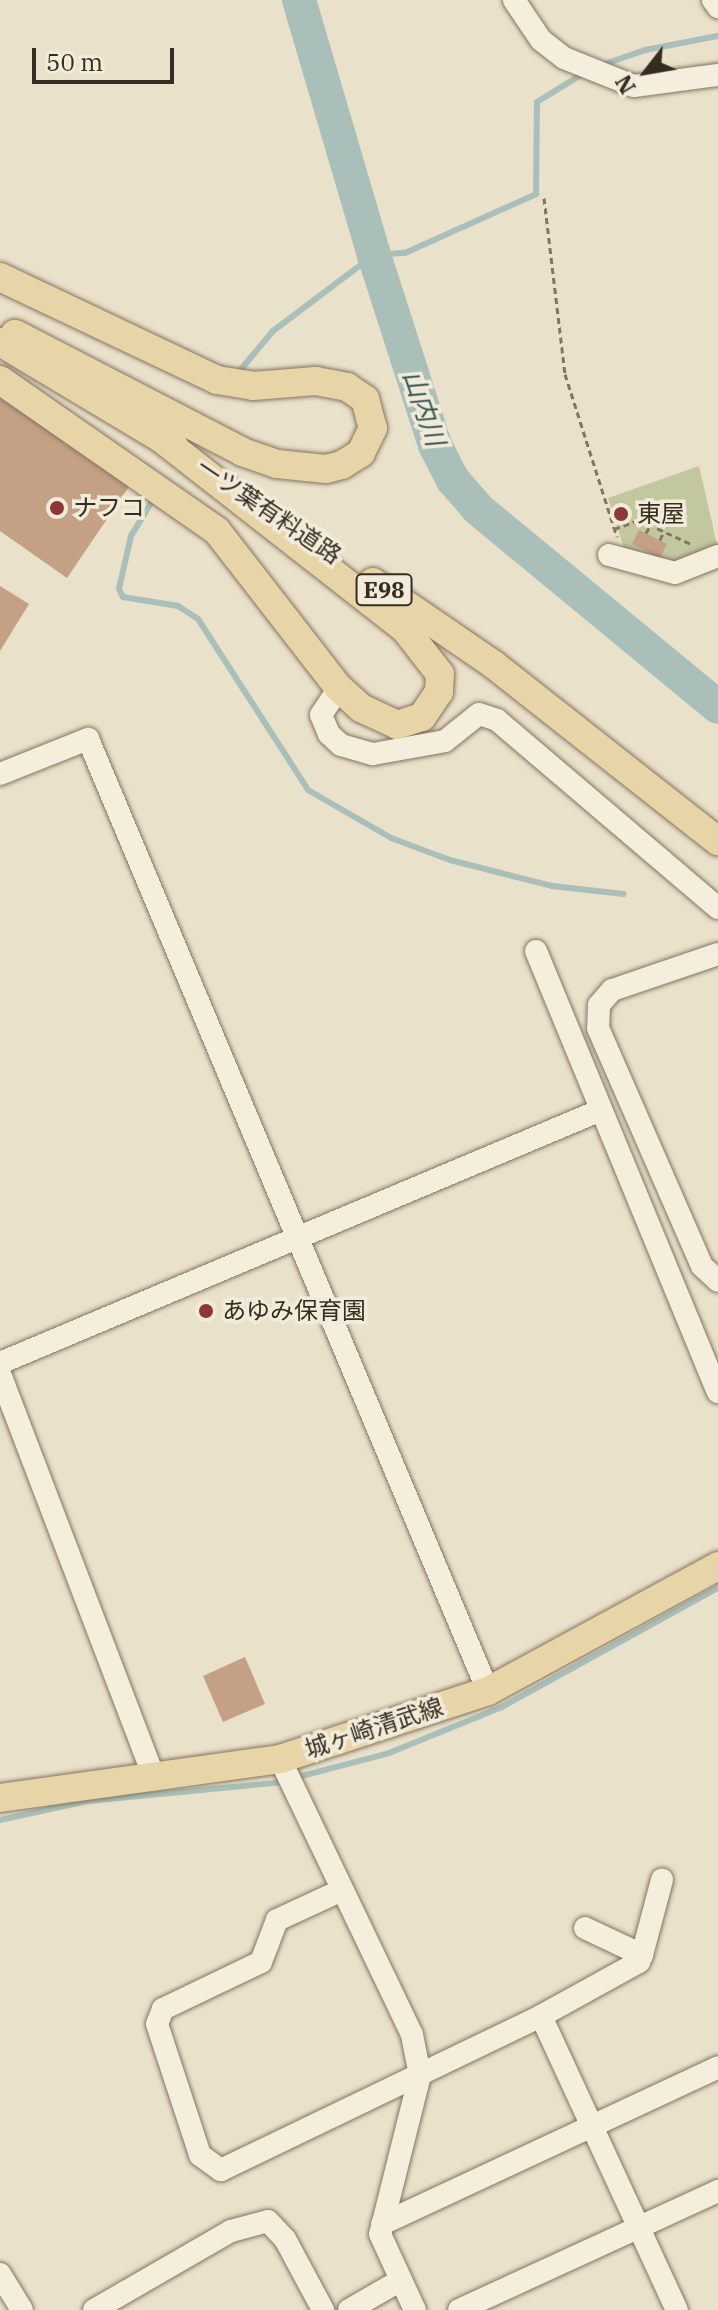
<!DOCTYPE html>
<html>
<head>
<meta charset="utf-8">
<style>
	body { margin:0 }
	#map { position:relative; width:718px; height:2310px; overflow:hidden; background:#eae1ca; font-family:"IBM Plex Serif","Noto Sans JP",serif }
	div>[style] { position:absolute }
	.green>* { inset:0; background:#c2c79f }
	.stream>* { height:6px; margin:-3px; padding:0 3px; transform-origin:3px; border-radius:3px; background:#aabfb9 }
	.river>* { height:34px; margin:-17px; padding:0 17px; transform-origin:17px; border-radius:17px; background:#aabfb9 }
	.building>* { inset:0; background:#c4a084 }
	.path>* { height:3px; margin-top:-1.5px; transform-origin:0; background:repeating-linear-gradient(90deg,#857460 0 6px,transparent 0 10px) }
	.roads { filter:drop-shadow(0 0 2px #857460) drop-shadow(0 0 2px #857460) }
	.minor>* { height:22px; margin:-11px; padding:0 11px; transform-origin:11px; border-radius:11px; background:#f5eedc }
	.major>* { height:28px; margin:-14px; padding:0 14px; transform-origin:14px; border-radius:14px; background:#e8d5a7 }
	.dots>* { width:22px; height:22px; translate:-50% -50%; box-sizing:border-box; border:4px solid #f2ebd9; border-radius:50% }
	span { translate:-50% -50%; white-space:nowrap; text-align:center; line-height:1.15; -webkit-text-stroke:7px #f2ebd9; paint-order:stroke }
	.shield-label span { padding:2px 6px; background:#f2ebd9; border:2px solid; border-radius:6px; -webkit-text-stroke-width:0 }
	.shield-label { font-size:22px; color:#372c22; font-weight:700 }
	.poi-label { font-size:24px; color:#372c22 }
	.left { translate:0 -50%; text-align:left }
	.street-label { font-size:24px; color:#372c22 }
	.water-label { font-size:26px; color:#335553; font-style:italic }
	.north { position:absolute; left:606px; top:32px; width:80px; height:80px; -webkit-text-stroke:6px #f2ebd9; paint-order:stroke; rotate:239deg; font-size:22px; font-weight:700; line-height:32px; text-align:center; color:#372c22 }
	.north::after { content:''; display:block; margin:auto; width:28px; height:36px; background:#372c22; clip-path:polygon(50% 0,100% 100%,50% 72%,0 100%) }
	.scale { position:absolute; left:32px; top:48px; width:142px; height:36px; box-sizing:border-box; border:4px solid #372c22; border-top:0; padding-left:10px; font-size:24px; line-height:28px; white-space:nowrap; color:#372c22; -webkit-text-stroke:6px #f2ebd9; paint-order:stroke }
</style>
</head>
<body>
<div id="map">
	<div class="green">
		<div style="clip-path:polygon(699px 466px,718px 549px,661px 565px,624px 548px,608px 498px)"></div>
	</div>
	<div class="stream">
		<div style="left:602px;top:65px;width:46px;rotate:-19.2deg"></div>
		<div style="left:645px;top:50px;width:74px;rotate:-10.9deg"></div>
		<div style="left:237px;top:374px;width:56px;rotate:-50.1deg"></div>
		<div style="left:273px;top:331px;width:126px;rotate:-37deg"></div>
		<div style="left:374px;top:255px;width:31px;rotate:-4deg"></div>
		<div style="left:405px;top:253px;width:144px;rotate:-24.2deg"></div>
		<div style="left:536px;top:194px;width:92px;rotate:-89.4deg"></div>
		<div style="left:537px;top:102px;width:55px;rotate:-31.7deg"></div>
		<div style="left:154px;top:498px;width:44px;rotate:121.2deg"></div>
		<div style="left:131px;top:536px;width:54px;rotate:102.8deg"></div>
		<div style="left:119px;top:589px;width:9px;rotate:63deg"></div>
		<div style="left:123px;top:597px;width:56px;rotate:9.3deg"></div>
		<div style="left:178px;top:606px;width:24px;rotate:33deg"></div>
		<div style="left:198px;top:619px;width:203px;rotate:57.2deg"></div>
		<div style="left:308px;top:790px;width:96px;rotate:30deg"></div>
		<div style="left:391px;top:838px;width:63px;rotate:20.4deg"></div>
		<div style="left:450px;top:860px;width:105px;rotate:14.3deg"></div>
		<div style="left:552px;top:886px;width:72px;rotate:6.3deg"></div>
		<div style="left:0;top:1820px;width:89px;rotate:-12.3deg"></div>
		<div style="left:87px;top:1801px;width:189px;rotate:-5.5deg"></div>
		<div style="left:275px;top:1783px;width:118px;rotate:-14.7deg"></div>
		<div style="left:389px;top:1753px;width:122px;rotate:-22.2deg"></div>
		<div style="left:502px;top:1707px;width:247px;rotate:-28.9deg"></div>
	</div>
	<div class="river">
		<div style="left:299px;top:0;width:266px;rotate:73.6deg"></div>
		<div style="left:374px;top:255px;width:200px;rotate:72.2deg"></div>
		<div style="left:435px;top:445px;width:39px;rotate:63deg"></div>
		<div style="left:453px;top:480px;width:38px;rotate:49deg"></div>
		<div style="left:478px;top:509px;width:311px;rotate:39.5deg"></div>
	</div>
	<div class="building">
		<div style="clip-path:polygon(0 396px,130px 485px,67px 578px,0 531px)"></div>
		<div style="clip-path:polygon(624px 507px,627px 518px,618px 521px,615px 509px)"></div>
		<div style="clip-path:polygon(639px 530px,667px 544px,660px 558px,632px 544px)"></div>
		<div style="clip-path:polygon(0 586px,29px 604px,0 651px)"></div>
		<div style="clip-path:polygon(245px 1657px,265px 1704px,223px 1722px,203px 1676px)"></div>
	</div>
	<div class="path">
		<div style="left:544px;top:198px;width:177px;rotate:83.2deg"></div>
		<div style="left:565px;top:374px;width:171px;rotate:72.3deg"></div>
		<div style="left:614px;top:529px;width:27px;rotate:-20deg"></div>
		<div style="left:639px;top:520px;width:60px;rotate:24.8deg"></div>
		<div style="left:646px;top:533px;width:8px;rotate:-60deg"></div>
		<div style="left:660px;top:540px;width:8px;rotate:-67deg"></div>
	</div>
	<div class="roads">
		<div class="minor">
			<div style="left:514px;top:0;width:48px;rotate:56deg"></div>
			<div style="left:541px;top:40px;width:29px;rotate:38deg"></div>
			<div style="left:564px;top:58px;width:75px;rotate:21.8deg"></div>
			<div style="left:634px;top:86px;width:85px;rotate:-7.5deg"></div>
			<div style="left:713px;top:0;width:9px;rotate:54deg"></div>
			<div style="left:609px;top:555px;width:68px;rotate:15.3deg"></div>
			<div style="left:675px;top:573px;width:46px;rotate:-21.6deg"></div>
			<div style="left:339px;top:688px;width:32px;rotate:124deg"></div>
			<div style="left:321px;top:715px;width:21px;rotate:67deg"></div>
			<div style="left:329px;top:734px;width:16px;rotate:43deg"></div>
			<div style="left:341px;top:745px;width:33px;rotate:16deg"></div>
			<div style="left:373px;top:754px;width:73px;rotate:-10.2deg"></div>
			<div style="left:445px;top:741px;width:43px;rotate:-38.5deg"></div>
			<div style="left:479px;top:714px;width:19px;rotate:18deg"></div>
			<div style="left:497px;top:720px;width:290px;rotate:40.4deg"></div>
			<div style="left:0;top:774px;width:95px;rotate:-21.7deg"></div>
			<div style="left:88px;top:739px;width:1033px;rotate:67.21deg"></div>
			<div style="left:536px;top:951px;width:477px;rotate:67.6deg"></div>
			<div style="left:718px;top:954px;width:112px;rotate:161.2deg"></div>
			<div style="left:612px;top:990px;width:20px;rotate:131deg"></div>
			<div style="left:599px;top:1005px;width:23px;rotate:92deg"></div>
			<div style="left:598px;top:1028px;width:260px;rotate:66.4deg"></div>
			<div style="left:702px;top:1266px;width:22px;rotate:43deg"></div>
			<div style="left:0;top:1363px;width:652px;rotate:-22.83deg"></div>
			<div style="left:0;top:1374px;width:428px;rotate:69.1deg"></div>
			<div style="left:280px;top:1759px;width:306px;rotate:64.4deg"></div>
			<div style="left:412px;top:2035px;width:41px;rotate:78.7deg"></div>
			<div style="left:420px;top:2075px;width:164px;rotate:104.1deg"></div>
			<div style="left:380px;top:2234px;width:84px;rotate:65.3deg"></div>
			<div style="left:342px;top:1890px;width:72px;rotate:155.2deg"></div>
			<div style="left:277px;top:1920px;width:45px;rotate:110.9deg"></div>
			<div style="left:261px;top:1962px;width:109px;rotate:154.4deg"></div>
			<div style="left:163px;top:2009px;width:16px;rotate:112deg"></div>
			<div style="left:157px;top:2024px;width:138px;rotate:71.8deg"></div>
			<div style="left:200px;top:2155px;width:26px;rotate:36deg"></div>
			<div style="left:221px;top:2170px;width:355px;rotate:-25.7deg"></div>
			<div style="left:541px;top:2016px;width:112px;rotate:-28.9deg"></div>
			<div style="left:639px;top:1962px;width:8px;rotate:-67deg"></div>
			<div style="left:642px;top:1955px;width:63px;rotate:-154.7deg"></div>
			<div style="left:642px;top:1955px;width:78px;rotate:-75.1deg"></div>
			<div style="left:541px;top:2016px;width:324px;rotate:65.2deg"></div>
			<div style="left:382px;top:2224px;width:371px;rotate:-25deg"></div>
			<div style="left:0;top:2274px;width:42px;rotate:58.6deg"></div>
			<div style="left:94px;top:2310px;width:158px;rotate:-30deg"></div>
			<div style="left:231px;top:2231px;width:38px;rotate:-15deg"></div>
			<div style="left:268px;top:2221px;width:25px;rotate:47deg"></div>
			<div style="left:285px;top:2239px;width:81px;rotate:61.8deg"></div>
			<div style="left:349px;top:2310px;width:60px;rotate:-30deg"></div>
			<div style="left:459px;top:2310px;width:285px;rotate:-24.7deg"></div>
		</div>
		<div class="major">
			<div style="left:0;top:277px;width:240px;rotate:25.4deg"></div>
			<div style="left:217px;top:380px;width:36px;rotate:9deg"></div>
			<div style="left:253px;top:386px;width:63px;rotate:-4.5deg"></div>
			<div style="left:316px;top:381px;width:32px;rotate:11deg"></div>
			<div style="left:347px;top:387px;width:22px;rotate:34deg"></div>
			<div style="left:365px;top:399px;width:30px;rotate:75deg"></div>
			<div style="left:373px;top:428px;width:28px;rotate:116deg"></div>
			<div style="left:361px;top:453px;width:22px;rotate:148deg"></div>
			<div style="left:342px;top:465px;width:16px;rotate:166deg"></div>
			<div style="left:326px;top:469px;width:49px;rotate:-174.2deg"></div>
			<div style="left:277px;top:464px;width:36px;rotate:-161deg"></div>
			<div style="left:243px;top:452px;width:257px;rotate:-152.6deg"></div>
			<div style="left:0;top:342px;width:203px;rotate:30.9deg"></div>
			<div style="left:0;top:380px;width:264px;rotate:34.8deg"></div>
			<div style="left:217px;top:531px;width:199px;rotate:52.2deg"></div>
			<div style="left:339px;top:688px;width:30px;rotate:42deg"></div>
			<div style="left:361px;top:708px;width:40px;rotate:25deg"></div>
			<div style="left:397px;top:725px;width:26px;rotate:-18deg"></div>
			<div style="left:422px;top:717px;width:30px;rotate:-56deg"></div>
			<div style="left:439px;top:692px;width:18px;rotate:-87deg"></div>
			<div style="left:440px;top:674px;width:57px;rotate:-127.9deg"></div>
			<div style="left:405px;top:629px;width:313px;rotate:-142deg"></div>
			<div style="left:373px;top:582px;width:147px;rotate:34.4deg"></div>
			<div style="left:494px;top:665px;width:285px;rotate:38.2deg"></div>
			<div style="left:0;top:1798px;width:283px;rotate:-7.9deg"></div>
			<div style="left:280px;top:1759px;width:219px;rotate:-18.1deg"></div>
			<div style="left:488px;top:1691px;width:262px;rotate:-28.5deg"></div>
		</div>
	</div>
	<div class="dots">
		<div style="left:57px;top:508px;background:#8d3837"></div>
		<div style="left:621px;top:514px;background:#8d3837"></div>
		<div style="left:206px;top:1311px;background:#8d3837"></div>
	</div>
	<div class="shield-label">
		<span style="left:384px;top:590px">E98</span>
	</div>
	<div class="poi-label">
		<span class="left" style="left:73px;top:508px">ナフコ</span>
		<span class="left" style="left:637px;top:514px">東屋</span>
		<span class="left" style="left:222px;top:1311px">あゆみ保育園</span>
	</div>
	<div class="street-label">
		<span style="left:269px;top:511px;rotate:34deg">一ツ葉有料道路</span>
		<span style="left:374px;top:1728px;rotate:-18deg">城ヶ崎清武線</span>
	</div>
	<div class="water-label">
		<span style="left:424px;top:408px;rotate:71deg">山内川</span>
	</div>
	<div class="north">N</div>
	<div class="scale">50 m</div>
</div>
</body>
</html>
